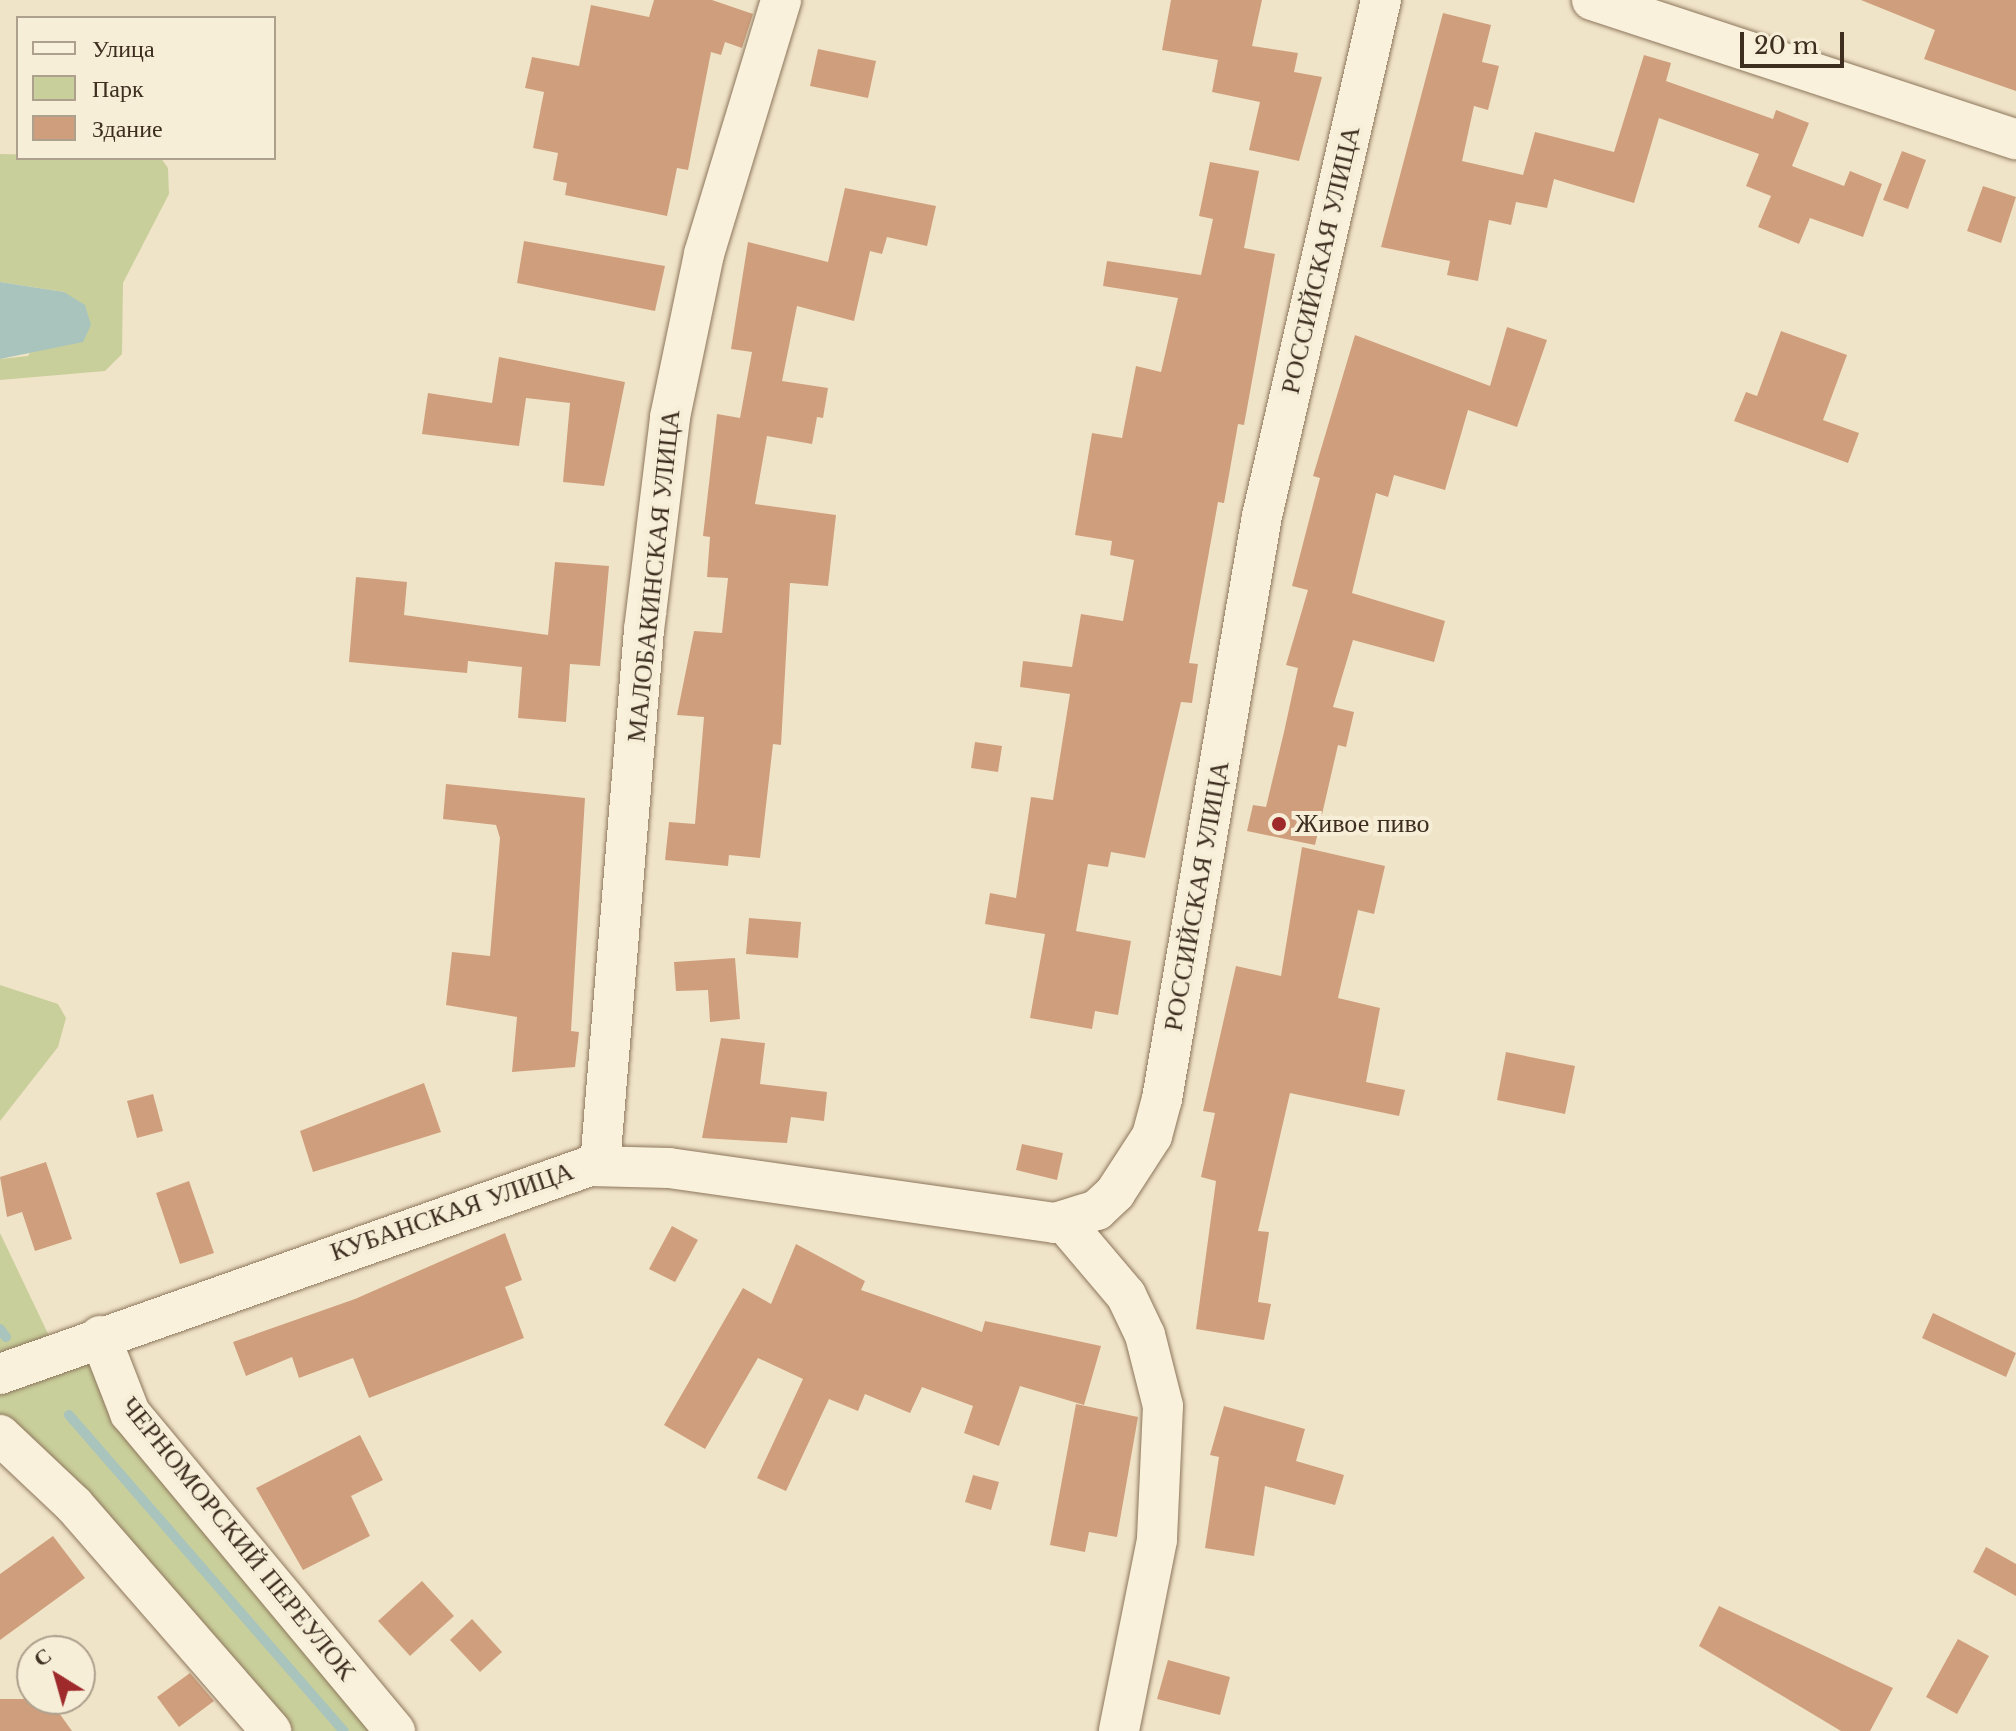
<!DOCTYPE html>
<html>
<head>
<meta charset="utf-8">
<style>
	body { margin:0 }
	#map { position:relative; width:2016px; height:1731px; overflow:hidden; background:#f0e4c8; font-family:"Libre Baskerville",serif }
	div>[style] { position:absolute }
	.green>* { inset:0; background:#c9cf9b }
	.water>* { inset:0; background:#a9c4bc }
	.stream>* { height:10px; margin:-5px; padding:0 5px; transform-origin:5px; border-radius:5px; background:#a9c4bc }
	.building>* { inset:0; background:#cf9f7d }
	.roads { filter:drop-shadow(0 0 2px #8d765c) drop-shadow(0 0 2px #8d765c) }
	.minor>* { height:40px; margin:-20px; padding:0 20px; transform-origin:20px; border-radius:20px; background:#faf1dc }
	.dots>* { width:22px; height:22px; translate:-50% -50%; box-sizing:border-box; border:4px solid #f7eed8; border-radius:50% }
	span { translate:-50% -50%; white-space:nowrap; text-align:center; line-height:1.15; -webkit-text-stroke:8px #f7eed8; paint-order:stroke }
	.street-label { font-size:26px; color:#3d2e20 }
	.poi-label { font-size:26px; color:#3d2e20 }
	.left { translate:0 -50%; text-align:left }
	.legend { position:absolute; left:16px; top:16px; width:260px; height:144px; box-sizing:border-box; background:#f7eed8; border:2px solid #ada18e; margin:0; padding:10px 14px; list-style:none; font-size:24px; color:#3d2e20 }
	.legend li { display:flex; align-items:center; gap:16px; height:40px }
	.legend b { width:40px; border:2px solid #ada18e }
	.north { position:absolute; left:16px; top:1635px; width:80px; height:80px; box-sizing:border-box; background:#f7eed8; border:2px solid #ada18e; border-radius:50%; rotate:323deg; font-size:22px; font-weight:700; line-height:32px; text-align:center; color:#3d2e20 }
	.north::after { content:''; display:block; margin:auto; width:28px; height:36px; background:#9e2a2b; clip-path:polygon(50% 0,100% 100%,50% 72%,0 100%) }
	.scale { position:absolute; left:1740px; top:32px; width:104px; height:36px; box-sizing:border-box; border:4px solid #3d2e20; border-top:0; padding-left:10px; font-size:24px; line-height:28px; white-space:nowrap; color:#3d2e20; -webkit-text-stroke:6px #f7eed8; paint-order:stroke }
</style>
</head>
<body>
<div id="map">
	<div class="green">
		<div style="clip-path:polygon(0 154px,161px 158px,168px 168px,169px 194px,123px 283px,122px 354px,105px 371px,0 380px,0 359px,28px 356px,64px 292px,0 282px)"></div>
		<div style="clip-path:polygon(0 985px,58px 1004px,66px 1018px,58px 1047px,0 1121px)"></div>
		<div style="clip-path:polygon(0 1233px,51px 1340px,0 1359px)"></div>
		<div style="clip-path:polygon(91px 1361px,378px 1731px,284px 1731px,0 1419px,0 1393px)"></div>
	</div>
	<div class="water">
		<div style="clip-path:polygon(0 282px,64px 292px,85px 305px,91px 325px,83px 342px,0 359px)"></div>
	</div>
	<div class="stream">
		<div style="left:0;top:1329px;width:10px;rotate:53deg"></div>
		<div style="left:69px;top:1415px;width:419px;rotate:49deg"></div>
	</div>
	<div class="building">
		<div style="clip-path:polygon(654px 0,712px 0,753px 14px,742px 48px,725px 42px,721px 55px,711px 52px,688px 170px,677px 168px,667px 216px,565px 195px,567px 183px,553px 180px,558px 153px,533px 148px,544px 92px,525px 88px,532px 57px,579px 66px,591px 5px,649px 17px)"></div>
		<div style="clip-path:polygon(1171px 0,1262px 0,1252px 46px,1298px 53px,1294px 72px,1322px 77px,1299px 161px,1249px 150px,1260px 102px,1212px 92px,1218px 60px,1162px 50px)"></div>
		<div style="clip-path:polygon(1861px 0,2016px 0,2016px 91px,1924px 59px,1935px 30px)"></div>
		<div style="clip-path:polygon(1443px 13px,1491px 25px,1482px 62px,1499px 66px,1488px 110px,1474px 106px,1462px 161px,1523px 175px,1535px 132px,1614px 152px,1644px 55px,1671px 63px,1666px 81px,1773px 119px,1776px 110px,1809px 123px,1792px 166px,1844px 186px,1850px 171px,1882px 184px,1863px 237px,1810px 218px,1799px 244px,1758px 227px,1771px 196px,1746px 186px,1759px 154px,1659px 118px,1634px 203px,1554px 179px,1547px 208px,1516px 202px,1511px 225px,1489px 220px,1478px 281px,1447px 275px,1450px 261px,1381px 247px)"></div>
		<div style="clip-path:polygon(818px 49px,876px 61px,868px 98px,810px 86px)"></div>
		<div style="clip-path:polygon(1902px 151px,1926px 160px,1908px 209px,1883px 200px)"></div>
		<div style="clip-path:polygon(1210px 162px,1259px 171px,1244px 248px,1275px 254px,1244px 425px,1238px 424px,1224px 503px,1218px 502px,1189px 663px,1198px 664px,1192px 703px,1181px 702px,1145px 858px,1111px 852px,1108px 867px,1088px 864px,1076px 931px,1131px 941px,1118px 1015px,1095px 1011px,1092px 1029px,1030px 1018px,1045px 934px,985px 924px,990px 893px,1016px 898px,1031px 797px,1053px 800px,1070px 694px,1020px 687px,1023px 661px,1072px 667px,1081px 614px,1123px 621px,1134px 560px,1110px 555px,1112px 541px,1075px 535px,1092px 433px,1122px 438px,1136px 366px,1161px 372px,1178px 298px,1103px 286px,1107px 261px,1201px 275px,1213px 219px,1199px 216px)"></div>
		<div style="clip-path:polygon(1983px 186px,2016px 197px,2001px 243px,1967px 231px)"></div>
		<div style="clip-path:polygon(845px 188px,936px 206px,927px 246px,887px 237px,882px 254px,870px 251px,854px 321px,797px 306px,782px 381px,828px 388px,823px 418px,817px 417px,812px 444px,767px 436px,755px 504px,836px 515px,828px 586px,790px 583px,781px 745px,773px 744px,760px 858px,729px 855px,728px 866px,665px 860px,669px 822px,695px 824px,704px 717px,677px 715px,694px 631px,722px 633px,728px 578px,707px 577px,710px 537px,703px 536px,717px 414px,740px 418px,752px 352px,731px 349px,748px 242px,828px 262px)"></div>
		<div style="clip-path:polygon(524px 241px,665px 266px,655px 311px,517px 283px)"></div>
		<div style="clip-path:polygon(1507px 327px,1547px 340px,1517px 427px,1468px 410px,1445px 490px,1394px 475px,1388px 497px,1376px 493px,1352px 593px,1445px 621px,1434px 662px,1353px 640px,1333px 707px,1354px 712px,1346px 747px,1338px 745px,1315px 845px,1247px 831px,1253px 805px,1266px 807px,1284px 732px,1298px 668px,1286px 665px,1308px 590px,1292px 586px,1320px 478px,1313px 476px,1355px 335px,1490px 386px)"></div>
		<div style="clip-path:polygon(1781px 331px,1847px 355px,1823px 420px,1859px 433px,1848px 463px,1734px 421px,1746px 392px,1757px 396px)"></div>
		<div style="clip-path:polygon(499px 357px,625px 382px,604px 486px,563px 482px,570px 403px,526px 398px,519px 446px,422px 434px,428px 393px,492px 403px)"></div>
		<div style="clip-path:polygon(555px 562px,609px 566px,600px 666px,570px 664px,566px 722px,518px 718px,522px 667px,468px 661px,467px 673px,349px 662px,356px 577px,407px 582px,404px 615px,548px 635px)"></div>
		<div style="clip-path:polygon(975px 742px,1002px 746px,998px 772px,971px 768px)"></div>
		<div style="clip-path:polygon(446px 784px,585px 798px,571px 1031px,579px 1032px,575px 1067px,512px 1072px,517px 1017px,446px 1005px,452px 952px,490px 956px,500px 838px,496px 825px,443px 819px)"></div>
		<div style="clip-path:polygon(1302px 847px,1385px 866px,1374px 914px,1358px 910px,1338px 998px,1380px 1008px,1366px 1082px,1405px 1090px,1399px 1116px,1290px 1093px,1258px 1231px,1269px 1232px,1258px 1302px,1271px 1304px,1264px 1340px,1196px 1329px,1216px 1181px,1201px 1177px,1215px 1113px,1203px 1111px,1236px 966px,1281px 976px)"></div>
		<div style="clip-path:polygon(749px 918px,801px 922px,798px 958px,746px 954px)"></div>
		<div style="clip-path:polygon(735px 958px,740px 1019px,710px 1022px,708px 990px,676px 991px,674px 962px)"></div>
		<div style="clip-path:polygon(721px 1038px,765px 1043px,760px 1084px,827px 1092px,824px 1121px,791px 1117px,787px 1143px,702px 1138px)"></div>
		<div style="clip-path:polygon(1506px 1052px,1575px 1066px,1565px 1114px,1497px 1100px)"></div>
		<div style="clip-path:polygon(424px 1083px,441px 1132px,313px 1172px,300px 1131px)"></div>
		<div style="clip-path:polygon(153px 1094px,163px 1131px,137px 1138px,127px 1101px)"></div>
		<div style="clip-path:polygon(1022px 1144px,1063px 1153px,1057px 1180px,1016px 1170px)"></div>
		<div style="clip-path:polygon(46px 1162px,72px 1239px,35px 1251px,22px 1212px,7px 1217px,0 1177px)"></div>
		<div style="clip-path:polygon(189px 1181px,214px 1253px,180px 1264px,156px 1193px)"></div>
		<div style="clip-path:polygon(672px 1226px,698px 1240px,675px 1282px,649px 1269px)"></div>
		<div style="clip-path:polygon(505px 1233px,522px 1280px,505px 1287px,524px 1338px,369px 1398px,353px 1358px,299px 1378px,292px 1357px,246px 1376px,233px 1342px,355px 1299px)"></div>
		<div style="clip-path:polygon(796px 1244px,865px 1281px,861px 1290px,982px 1332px,985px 1321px,1101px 1346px,1084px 1405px,1020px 1386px,999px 1446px,964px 1433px,973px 1406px,922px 1387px,910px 1413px,865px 1394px,858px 1411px,829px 1399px,786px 1491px,757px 1478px,803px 1379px,758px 1358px,705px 1449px,664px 1425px,743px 1288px,771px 1304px)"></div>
		<div style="clip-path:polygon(1933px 1313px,2016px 1353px,2006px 1377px,1922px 1338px)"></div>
		<div style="clip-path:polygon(1076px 1404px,1138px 1417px,1117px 1537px,1089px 1532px,1085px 1552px,1050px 1545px)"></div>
		<div style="clip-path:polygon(1224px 1406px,1305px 1429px,1296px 1461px,1344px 1475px,1335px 1505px,1265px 1486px,1254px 1556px,1205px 1548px,1219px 1457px,1210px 1455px)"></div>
		<div style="clip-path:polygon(360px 1435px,383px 1480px,351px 1496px,370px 1536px,303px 1570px,256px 1488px)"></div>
		<div style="clip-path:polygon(973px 1475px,999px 1482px,991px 1510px,965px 1502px)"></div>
		<div style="clip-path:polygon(53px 1536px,85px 1578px,0 1640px,0 1574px)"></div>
		<div style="clip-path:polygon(1986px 1547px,2016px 1564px,2016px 1596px,1973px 1572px)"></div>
		<div style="clip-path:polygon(422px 1581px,454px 1616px,410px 1656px,378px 1621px)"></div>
		<div style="clip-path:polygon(1719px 1606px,1893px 1688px,1870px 1731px,1841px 1731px,1699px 1646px)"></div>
		<div style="clip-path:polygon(472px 1619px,502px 1652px,480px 1672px,450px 1640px)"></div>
		<div style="clip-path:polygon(1958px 1639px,1989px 1656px,1957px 1714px,1926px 1697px)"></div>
		<div style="clip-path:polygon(1168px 1660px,1230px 1677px,1220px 1715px,1157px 1699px)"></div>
		<div style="clip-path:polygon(190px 1673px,214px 1701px,179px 1727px,157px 1697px)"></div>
		<div style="clip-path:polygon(0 1699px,49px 1699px,72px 1731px,0 1731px)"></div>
	</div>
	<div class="roads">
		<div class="minor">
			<div style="left:1592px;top:0;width:446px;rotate:18.2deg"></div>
			<div style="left:600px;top:1165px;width:537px;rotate:-85.3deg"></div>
			<div style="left:644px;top:630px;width:215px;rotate:-83deg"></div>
			<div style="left:670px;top:417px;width:167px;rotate:-78.2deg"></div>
			<div style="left:704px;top:254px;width:265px;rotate:-73.1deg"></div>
			<div style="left:1064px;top:1222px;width:96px;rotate:49.7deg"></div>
			<div style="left:1126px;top:1295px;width:44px;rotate:64.6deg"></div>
			<div style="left:1145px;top:1335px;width:73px;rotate:75.8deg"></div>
			<div style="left:1163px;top:1406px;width:134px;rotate:92.6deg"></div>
			<div style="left:1157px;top:1540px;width:195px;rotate:101.3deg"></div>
			<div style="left:100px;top:1336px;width:83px;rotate:68.7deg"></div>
			<div style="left:130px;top:1413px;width:414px;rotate:50.2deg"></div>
			<div style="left:0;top:1374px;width:626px;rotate:-19.42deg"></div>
			<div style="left:590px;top:1166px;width:79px;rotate:1.5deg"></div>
			<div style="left:669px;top:1168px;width:390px;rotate:8.1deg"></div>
			<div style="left:1055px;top:1223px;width:44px;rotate:-17.2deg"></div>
			<div style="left:1097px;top:1210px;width:25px;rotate:-43deg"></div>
			<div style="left:1115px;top:1193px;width:68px;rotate:-57deg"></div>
			<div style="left:1152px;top:1136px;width:38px;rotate:-75deg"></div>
			<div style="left:1162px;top:1099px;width:592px;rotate:-80.27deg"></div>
			<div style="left:1262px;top:516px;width:530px;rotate:-77.01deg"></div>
			<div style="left:0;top:1435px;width:102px;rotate:43.4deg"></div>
			<div style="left:74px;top:1505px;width:300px;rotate:48.9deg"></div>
		</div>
	</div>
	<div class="dots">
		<div style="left:1279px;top:824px;background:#9e2a2b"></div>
	</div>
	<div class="street-label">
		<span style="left:1321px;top:260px;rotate:-77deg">РОССИЙСКАЯ УЛИЦА</span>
		<span style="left:654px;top:576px;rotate:-84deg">МАЛОБАКИНСКАЯ УЛИЦА</span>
		<span style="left:1197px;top:896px;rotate:-80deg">РОССИЙСКАЯ УЛИЦА</span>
		<span style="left:452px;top:1212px;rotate:-19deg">КУБАНСКАЯ УЛИЦА</span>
		<span style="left:238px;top:1539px;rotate:51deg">ЧЕРНОМОРСКИЙ ПЕРЕУЛОК</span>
	</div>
	<div class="poi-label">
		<span class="left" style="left:1295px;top:824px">Живое пиво</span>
	</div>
	<ul class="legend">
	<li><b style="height:10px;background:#faf1dc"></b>Улица</li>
	<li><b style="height:22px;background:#c9cf9b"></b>Парк</li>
	<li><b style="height:22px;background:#cf9f7d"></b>Здание</li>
	</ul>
	<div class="north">С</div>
	<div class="scale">20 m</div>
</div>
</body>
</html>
